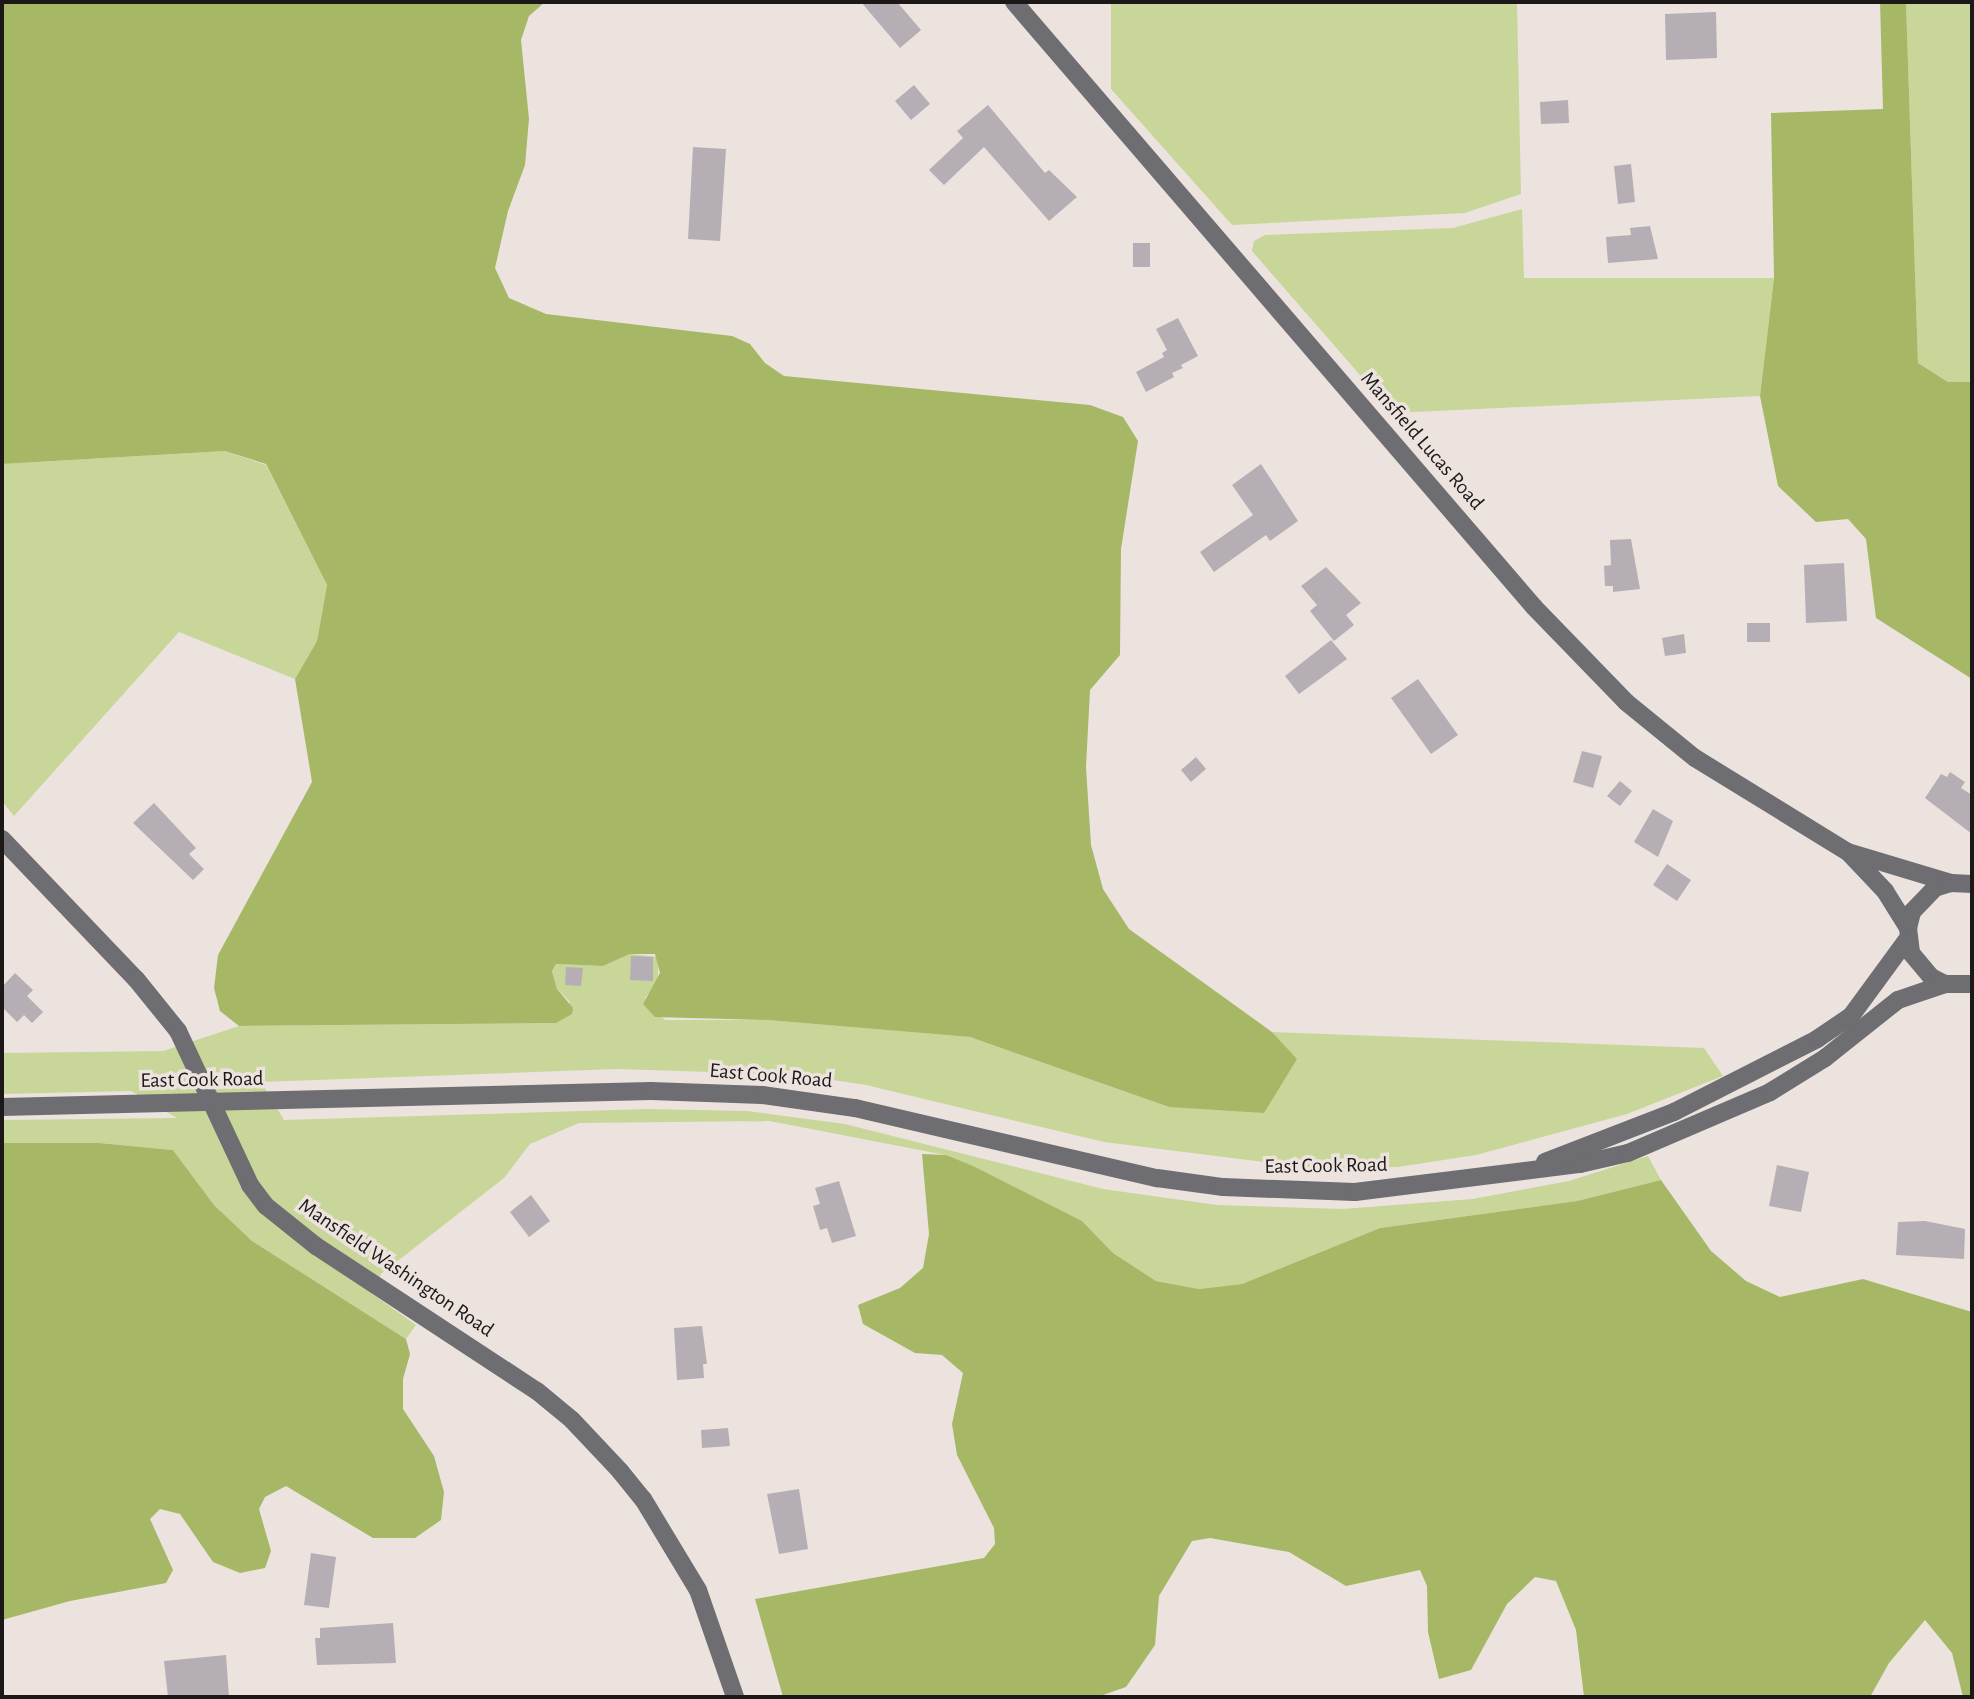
<!DOCTYPE html>
<html>
<head>
<meta charset="utf-8">
<style>
	body { margin:0 }
	#map { position:relative; width:1974px; height:1699px; overflow:hidden; background:#ece3df; font-family:"Alegreya Sans",sans-serif }
	div>[style] { position:absolute }
	.green>* { inset:0; background:#c8d799 }
	.forest>* { inset:0; background:#a6b865 }
	.building>* { inset:0; background:#b5aeb4 }
	.secondary>* { height:18px; margin:-9px; padding:0 9px; transform-origin:9px; border-radius:9px; background:#6d6d72 }
	span { translate:-50% -50%; white-space:nowrap; text-align:center; line-height:1.15; -webkit-text-stroke:7px #ece3df; paint-order:stroke }
	.street-label { font-size:21px; color:#1b1817 }
	.frame { position:absolute; inset:0; border:4px solid #1b1817; pointer-events:none }
</style>
</head>
<body>
<div id="map">
	<div class="green">
		<div style="clip-path:polygon(1111px 2px,1517px 2px,1521px 194px,1465px 213px,1232px 225px,1111px 89px)"></div>
		<div style="clip-path:polygon(1906px 2px,1972px 2px,1972px 382px,1948px 382px,1918px 363px)"></div>
		<div style="clip-path:polygon(1522px 209px,1524px 278px,1774px 278px,1760px 396px,1393px 413px,1252px 251px,1254px 241px,1265px 235px,1453px 228px)"></div>
		<div style="clip-path:polygon(225px 451px,266px 465px,327px 585px,317px 641px,295px 679px,179px 632px,14px 816px,2px 801px,2px 464px)"></div>
		<div style="clip-path:polygon(630px 954px,658px 957px,658px 982px,645px 998px,665px 1020px,767px 1020px,970px 1037px,1169px 1107px,1297px 1060px,1272px 1032px,1704px 1048px,1723px 1076px,1627px 1114px,1476px 1155px,1398px 1167px,1320px 1169px,1104px 1142px,866px 1085px,800px 1075px,617px 1069px,261px 1082px,284px 1120px,646px 1109px,748px 1111px,845px 1124px,1103px 1189px,1217px 1205px,1343px 1209px,1472px 1199px,1569px 1181px,1648px 1156px,1661px 1180px,1577px 1201px,1380px 1228px,1242px 1284px,1199px 1289px,1156px 1281px,1113px 1253px,1082px 1221px,946px 1155px,769px 1121px,579px 1123px,530px 1144px,504px 1178px,381px 1274px,371px 1293px,416px 1325px,406px 1339px,252px 1241px,214px 1205px,173px 1150px,99px 1143px,2px 1143px,2px 1120px,177px 1118px,131px 1091px,2px 1094px,2px 1053px,163px 1051px,239px 1026px,556px 1023px,570px 1002px,557px 989px,552px 971px,556px 964px,603px 966px)"></div>
	</div>
	<div class="forest">
		<div style="clip-path:polygon(2px 2px,545px 2px,529px 16px,521px 40px,529px 119px,525px 165px,508px 211px,495px 268px,509px 298px,546px 314px,732px 336px,750px 344px,765px 363px,784px 376px,1090px 405px,1123px 417px,1138px 441px,1121px 549px,1120px 655px,1090px 690px,1086px 767px,1091px 845px,1103px 889px,1129px 929px,1272px 1032px,1297px 1059px,1264px 1113px,1169px 1107px,970px 1037px,767px 1020px,655px 1017px,643px 1004px,660px 973px,655px 954px,630px 954px,603px 966px,556px 964px,552px 971px,557px 989px,573px 1008px,572px 1014px,556px 1023px,239px 1026px,220px 1011px,214px 988px,218px 955px,312px 782px,295px 679px,317px 641px,327px 585px,266px 464px,225px 451px,2px 464px)"></div>
		<div style="clip-path:polygon(1880px 2px,1906px 2px,1918px 363px,1948px 382px,1972px 382px,1972px 679px,1876px 618px,1866px 539px,1848px 519px,1816px 522px,1778px 486px,1760px 396px,1774px 278px,1771px 113px,1883px 109px)"></div>
		<div style="clip-path:polygon(2px 1143px,99px 1143px,173px 1150px,214px 1205px,252px 1241px,406px 1339px,410px 1354px,403px 1379px,403px 1409px,434px 1456px,444px 1492px,441px 1520px,415px 1538px,373px 1538px,286px 1486px,265px 1497px,259px 1509px,271px 1551px,265px 1568px,240px 1573px,213px 1562px,180px 1514px,160px 1509px,150px 1519px,173px 1570px,166px 1583px,70px 1601px,2px 1620px)"></div>
		<div style="clip-path:polygon(922px 1154px,946px 1155px,973px 1166px,1082px 1221px,1113px 1253px,1156px 1281px,1199px 1289px,1242px 1284px,1380px 1228px,1577px 1201px,1661px 1180px,1711px 1251px,1746px 1281px,1780px 1297px,1863px 1279px,1972px 1312px,1972px 1697px,1963px 1697px,1952px 1653px,1925px 1620px,1889px 1663px,1870px 1697px,1584px 1697px,1576px 1630px,1556px 1581px,1535px 1577px,1507px 1604px,1471px 1670px,1439px 1679px,1428px 1632px,1427px 1586px,1420px 1570px,1346px 1586px,1289px 1552px,1210px 1538px,1192px 1541px,1159px 1596px,1155px 1645px,1126px 1687px,1097px 1697px,783px 1697px,755px 1599px,984px 1558px,995px 1544px,994px 1528px,957px 1455px,952px 1424px,963px 1373px,942px 1355px,915px 1353px,863px 1324px,858px 1305px,900px 1288px,923px 1268px,929px 1234px)"></div>
	</div>
	<div class="building">
		<div style="clip-path:polygon(861px 2px,897px 2px,921px 30px,900px 48px)"></div>
		<div style="clip-path:polygon(1716px 12px,1717px 58px,1666px 60px,1665px 14px)"></div>
		<div style="clip-path:polygon(914px 85px,930px 104px,911px 120px,895px 101px)"></div>
		<div style="clip-path:polygon(1568px 100px,1569px 123px,1541px 124px,1540px 102px)"></div>
		<div style="clip-path:polygon(988px 105px,1045px 173px,1049px 170px,1077px 197px,1049px 221px,984px 147px,944px 185px,929px 170px,963px 138px,957px 131px)"></div>
		<div style="clip-path:polygon(693px 147px,726px 149px,720px 241px,688px 239px)"></div>
		<div style="clip-path:polygon(1631px 164px,1635px 202px,1618px 204px,1614px 166px)"></div>
		<div style="clip-path:polygon(1650px 226px,1658px 259px,1608px 263px,1606px 237px,1631px 235px,1630px 228px)"></div>
		<div style="clip-path:polygon(1133px 243px,1150px 243px,1150px 267px,1133px 267px)"></div>
		<div style="clip-path:polygon(1178px 318px,1198px 356px,1181px 365px,1183px 368px,1172px 373px,1174px 377px,1146px 392px,1136px 372px,1164px 357px,1162px 353px,1167px 350px,1156px 329px)"></div>
		<div style="clip-path:polygon(1261px 464px,1298px 521px,1270px 541px,1266px 535px,1214px 572px,1200px 552px,1253px 515px,1232px 485px)"></div>
		<div style="clip-path:polygon(1631px 539px,1640px 589px,1613px 592px,1613px 586px,1605px 586px,1604px 566px,1611px 565px,1610px 540px)"></div>
		<div style="clip-path:polygon(1844px 563px,1847px 621px,1806px 623px,1804px 565px)"></div>
		<div style="clip-path:polygon(1326px 567px,1361px 603px,1346px 615px,1354px 625px,1334px 641px,1310px 611px,1317px 605px,1301px 586px)"></div>
		<div style="clip-path:polygon(1747px 623px,1770px 623px,1770px 642px,1747px 642px)"></div>
		<div style="clip-path:polygon(1684px 634px,1686px 653px,1665px 656px,1662px 638px)"></div>
		<div style="clip-path:polygon(1331px 640px,1347px 659px,1299px 694px,1285px 676px)"></div>
		<div style="clip-path:polygon(1418px 679px,1458px 735px,1431px 754px,1391px 698px)"></div>
		<div style="clip-path:polygon(1582px 751px,1602px 756px,1593px 788px,1573px 782px)"></div>
		<div style="clip-path:polygon(1196px 757px,1206px 769px,1191px 782px,1181px 770px)"></div>
		<div style="clip-path:polygon(1950px 772px,1965px 782px,1961px 788px,1972px 795px,1972px 834px,1925px 798px,1941px 774px,1947px 777px)"></div>
		<div style="clip-path:polygon(1620px 781px,1632px 791px,1620px 806px,1607px 796px)"></div>
		<div style="clip-path:polygon(154px 803px,196px 848px,189px 854px,204px 869px,193px 880px,133px 823px)"></div>
		<div style="clip-path:polygon(1653px 809px,1673px 821px,1658px 857px,1634px 842px)"></div>
		<div style="clip-path:polygon(1667px 864px,1691px 880px,1677px 901px,1653px 885px)"></div>
		<div style="clip-path:polygon(631px 956px,653px 957px,653px 981px,630px 980px)"></div>
		<div style="clip-path:polygon(566px 967px,583px 968px,581px 986px,565px 985px)"></div>
		<div style="clip-path:polygon(15px 973px,33px 990px,27px 996px,43px 1012px,32px 1023px,24px 1015px,17px 1022px,2px 1007px,2px 987px)"></div>
		<div style="clip-path:polygon(1777px 1165px,1809px 1172px,1801px 1212px,1769px 1206px)"></div>
		<div style="clip-path:polygon(839px 1181px,856px 1236px,832px 1243px,827px 1228px,820px 1230px,813px 1206px,820px 1204px,815px 1188px)"></div>
		<div style="clip-path:polygon(531px 1195px,550px 1221px,529px 1237px,510px 1212px)"></div>
		<div style="clip-path:polygon(1925px 1221px,1965px 1229px,1964px 1259px,1896px 1255px,1898px 1222px)"></div>
		<div style="clip-path:polygon(702px 1326px,707px 1364px,703px 1364px,704px 1378px,677px 1380px,674px 1328px)"></div>
		<div style="clip-path:polygon(728px 1428px,730px 1446px,702px 1448px,701px 1430px)"></div>
		<div style="clip-path:polygon(799px 1489px,808px 1549px,779px 1554px,767px 1494px)"></div>
		<div style="clip-path:polygon(311px 1553px,336px 1557px,329px 1608px,304px 1605px)"></div>
		<div style="clip-path:polygon(393px 1623px,396px 1663px,317px 1665px,315px 1638px,320px 1638px,320px 1628px)"></div>
		<div style="clip-path:polygon(226px 1655px,229px 1697px,168px 1697px,164px 1661px)"></div>
	</div>
	<div class="secondary">
		<div style="left:1014px;top:2px;width:798px;rotate:49.32deg"></div>
		<div style="left:1534px;top:607px;width:132px;rotate:45.9deg"></div>
		<div style="left:1626px;top:702px;width:89px;rotate:39.1deg"></div>
		<div style="left:1695px;top:758px;width:180px;rotate:31.6deg"></div>
		<div style="left:1848px;top:852px;width:108px;rotate:16.8deg"></div>
		<div style="left:2px;top:839px;width:194px;rotate:46.3deg"></div>
		<div style="left:136px;top:979px;width:67px;rotate:51.1deg"></div>
		<div style="left:178px;top:1031px;width:170px;rotate:64.9deg"></div>
		<div style="left:250px;top:1185px;width:26px;rotate:53deg"></div>
		<div style="left:266px;top:1206px;width:64px;rotate:38.7deg"></div>
		<div style="left:316px;top:1246px;width:264px;rotate:33.3deg"></div>
		<div style="left:537px;top:1391px;width:45px;rotate:39.6deg"></div>
		<div style="left:572px;top:1420px;width:70px;rotate:46.7deg"></div>
		<div style="left:620px;top:1471px;width:36px;rotate:51deg"></div>
		<div style="left:643px;top:1499px;width:106px;rotate:58.9deg"></div>
		<div style="left:698px;top:1590px;width:113px;rotate:70.9deg"></div>
		<div style="left:1850px;top:854px;width:51px;rotate:46.6deg"></div>
		<div style="left:1885px;top:891px;width:44px;rotate:58.1deg"></div>
		<div style="left:1972px;top:884px;width:21px;rotate:-177deg"></div>
		<div style="left:1951px;top:883px;width:17px;rotate:163deg"></div>
		<div style="left:1935px;top:888px;width:33px;rotate:134deg"></div>
		<div style="left:1912px;top:912px;width:16px;rotate:104deg"></div>
		<div style="left:1908px;top:928px;width:25px;rotate:83deg"></div>
		<div style="left:1911px;top:953px;width:31px;rotate:50deg"></div>
		<div style="left:1931px;top:977px;width:16px;rotate:27deg"></div>
		<div style="left:1945px;top:984px;width:27px"></div>
		<div style="left:2px;top:1107px;width:649px;rotate:-1.41deg"></div>
		<div style="left:651px;top:1091px;width:111px;rotate:2.1deg"></div>
		<div style="left:762px;top:1095px;width:94px;rotate:8deg"></div>
		<div style="left:855px;top:1108px;width:310px;rotate:13.1deg"></div>
		<div style="left:1157px;top:1178px;width:67px;rotate:7.8deg"></div>
		<div style="left:1223px;top:1187px;width:132px;rotate:2.2deg"></div>
		<div style="left:1355px;top:1192px;width:227px;rotate:-7.1deg"></div>
		<div style="left:1580px;top:1164px;width:49px;rotate:-12.9deg"></div>
		<div style="left:1628px;top:1153px;width:155px;rotate:-23.2deg"></div>
		<div style="left:1770px;top:1092px;width:65px;rotate:-31.7deg"></div>
		<div style="left:1825px;top:1058px;width:93px;rotate:-38.5deg"></div>
		<div style="left:1898px;top:1000px;width:50px;rotate:-18.8deg"></div>
		<div style="left:1545px;top:1162px;width:138px;rotate:-21.2deg"></div>
		<div style="left:1674px;top:1112px;width:161px;rotate:-27deg"></div>
		<div style="left:1817px;top:1039px;width:41px;rotate:-34.1deg"></div>
		<div style="left:1851px;top:1016px;width:97px;rotate:-53.8deg"></div>
	</div>
	<div class="street-label">
		<span style="left:1422px;top:441px;rotate:49deg">Mansfield Lucas Road</span>
		<span style="left:771px;top:1076px;rotate:5deg">East Cook Road</span>
		<span style="left:202px;top:1080px;rotate:-1deg">East Cook Road</span>
		<span style="left:1326px;top:1166px;rotate:-1deg">East Cook Road</span>
		<span style="left:396px;top:1268px;rotate:34deg">Mansfield Washington Road</span>
	</div>
	<div class="frame"></div>
</div>
</body>
</html>
